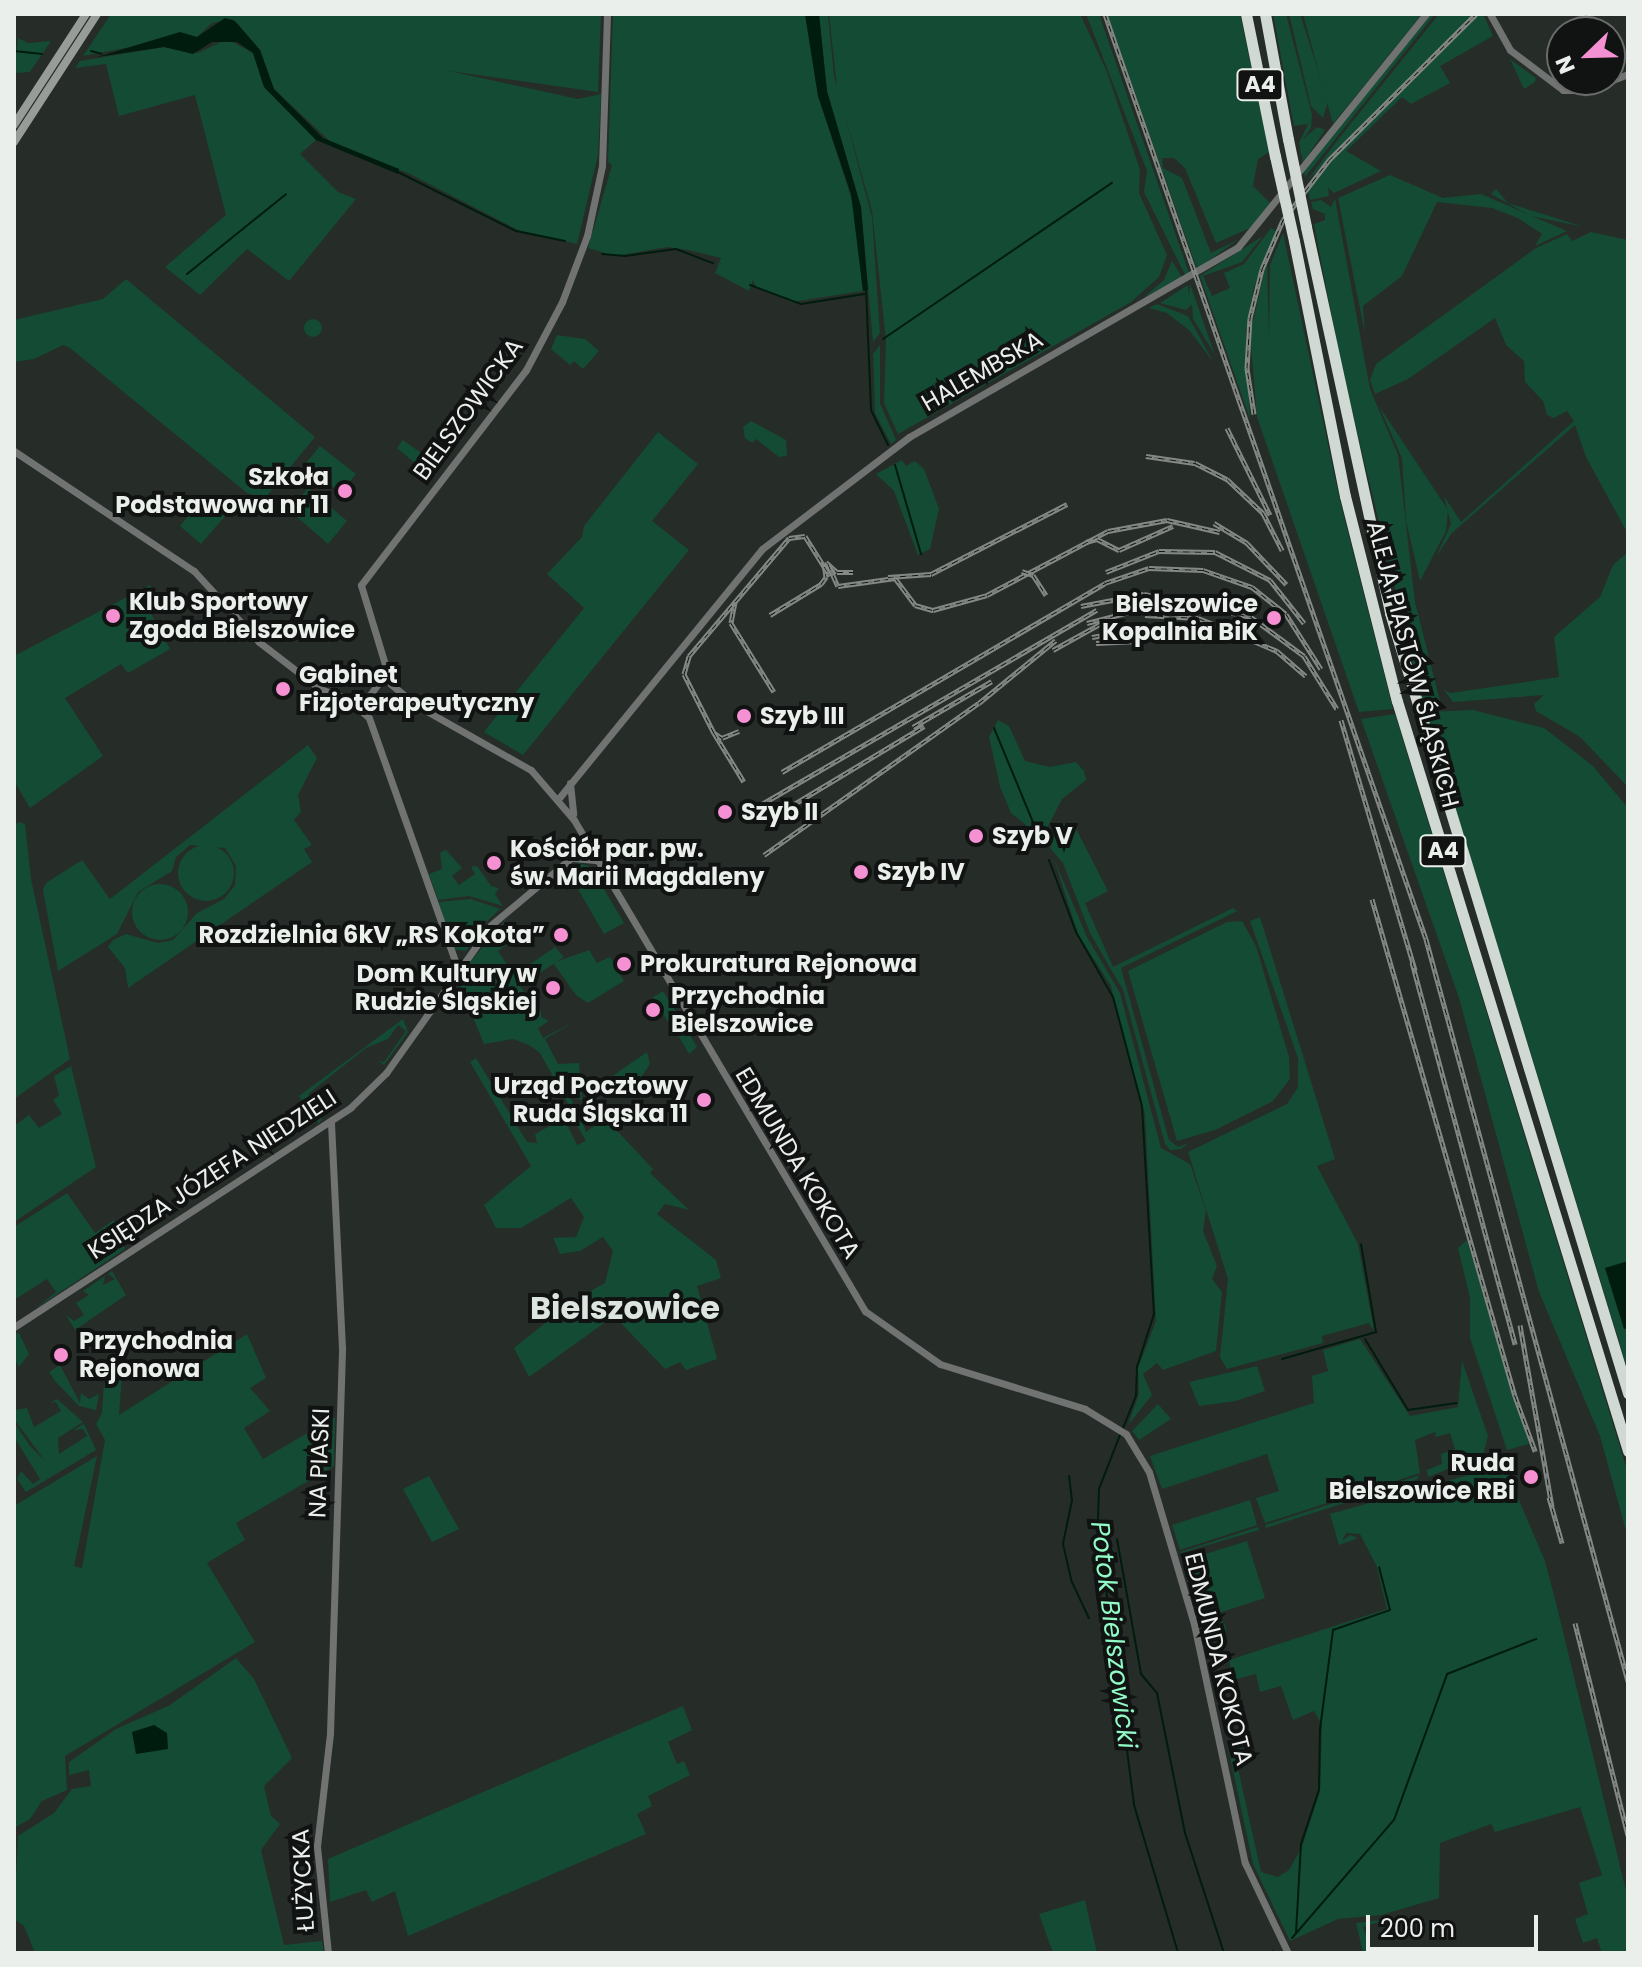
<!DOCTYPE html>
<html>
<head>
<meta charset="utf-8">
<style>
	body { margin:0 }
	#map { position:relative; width:1642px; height:1967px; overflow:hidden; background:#262c28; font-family:Poppins,sans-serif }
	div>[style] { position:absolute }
	.green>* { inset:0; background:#144b34 }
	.round { border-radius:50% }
	.water>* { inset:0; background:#001c0e }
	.stream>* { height:2px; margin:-1px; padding:0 1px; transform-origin:1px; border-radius:1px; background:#001c0e }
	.tertiary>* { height:7px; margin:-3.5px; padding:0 3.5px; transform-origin:3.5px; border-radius:3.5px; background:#707371 }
	.secondary>* { height:8px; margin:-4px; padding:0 4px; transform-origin:4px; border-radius:4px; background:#979c99 }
	.motorway>* { height:11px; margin:-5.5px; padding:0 5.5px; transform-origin:5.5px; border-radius:5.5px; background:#d1d9d5 }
	.rail>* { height:5px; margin-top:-2.5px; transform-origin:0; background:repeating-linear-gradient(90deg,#111312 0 6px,#848986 0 12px); box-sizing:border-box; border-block:2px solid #848986 }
	.motorway-bridge>* { height:11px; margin:-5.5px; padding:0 5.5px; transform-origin:5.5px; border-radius:5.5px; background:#d1d9d5 }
	.dots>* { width:22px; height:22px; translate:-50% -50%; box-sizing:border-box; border:4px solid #111312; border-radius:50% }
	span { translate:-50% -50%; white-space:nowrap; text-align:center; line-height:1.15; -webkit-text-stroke:8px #111312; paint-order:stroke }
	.shield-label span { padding:2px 6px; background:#111312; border:2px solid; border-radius:6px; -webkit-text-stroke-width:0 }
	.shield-label { font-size:22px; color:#ebefec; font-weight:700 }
	.street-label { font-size:24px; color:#ebefec }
	.poi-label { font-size:24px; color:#ebefec; font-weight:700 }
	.right { translate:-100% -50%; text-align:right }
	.left { translate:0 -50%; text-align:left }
	.water-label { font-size:26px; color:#91fac7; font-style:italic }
	.district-label { font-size:32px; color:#dce4df; font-weight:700 }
	.frame { position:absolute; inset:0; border:16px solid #ebefec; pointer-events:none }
	.north { position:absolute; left:1546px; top:16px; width:80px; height:80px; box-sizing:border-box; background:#111312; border:2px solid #686b69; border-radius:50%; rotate:247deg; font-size:22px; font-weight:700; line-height:32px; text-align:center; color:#ebefec }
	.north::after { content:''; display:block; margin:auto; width:28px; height:36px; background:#f591d2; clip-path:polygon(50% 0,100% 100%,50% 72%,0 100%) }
	.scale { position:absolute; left:1366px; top:1915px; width:172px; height:36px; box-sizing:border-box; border:4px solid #ebefec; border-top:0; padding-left:10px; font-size:24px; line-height:28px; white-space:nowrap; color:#ebefec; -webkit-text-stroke:6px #111312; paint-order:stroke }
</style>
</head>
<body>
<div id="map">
	<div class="green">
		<div style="clip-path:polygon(111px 14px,601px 14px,598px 92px,449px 71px,578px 99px,601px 94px,598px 155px,577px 244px,518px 230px,408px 173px,333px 144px,274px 89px,260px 50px,232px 19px,212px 23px,197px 37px,177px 33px,163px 41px,83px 56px)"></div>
		<div style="clip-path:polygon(613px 14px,805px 14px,818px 96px,853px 203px,863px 291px,792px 302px,756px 287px,753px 280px,749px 291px,715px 273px,721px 258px,688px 250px,667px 247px,615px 256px,588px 248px,612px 165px,608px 162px)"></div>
		<div style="clip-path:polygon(819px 14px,828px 14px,834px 76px,837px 87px,829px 14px,1080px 14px,1107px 72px,1140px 170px,1139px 193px,1167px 255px,1159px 277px,1131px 302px,898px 434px,884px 403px,886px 340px,872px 211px,844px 112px,872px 217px,880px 333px,873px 342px,861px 207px,827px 91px)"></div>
		<div style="clip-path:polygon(1086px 14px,1099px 14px,1189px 273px,1185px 275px,1144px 192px,1147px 171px)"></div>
		<div style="clip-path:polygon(1107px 14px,1240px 14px,1269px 152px,1258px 159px,1253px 186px,1270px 203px,1250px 228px,1216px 243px,1185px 168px,1174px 158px,1162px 158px,1163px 168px,1182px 178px,1211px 253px,1239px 239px,1197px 269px)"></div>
		<div style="clip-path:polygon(1273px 14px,1286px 14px,1312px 115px,1311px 128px,1303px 139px,1317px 127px,1325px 130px,1303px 163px,1299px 143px,1308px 124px,1294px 126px)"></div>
		<div style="clip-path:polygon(1289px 14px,1300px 14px,1328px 101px,1323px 118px,1311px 106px)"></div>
		<div style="clip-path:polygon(1303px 14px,1422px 14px,1333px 124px)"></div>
		<div style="clip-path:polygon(1429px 14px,1435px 14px,1305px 177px,1304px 171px)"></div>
		<div style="clip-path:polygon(1439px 14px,1474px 14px,1306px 182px,1340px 137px)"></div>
		<div style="clip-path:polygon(1478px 14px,1483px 14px,1493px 36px,1440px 66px,1450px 83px,1411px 104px,1402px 97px,1346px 151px,1381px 171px,1334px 193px,1328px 188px,1329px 196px,1310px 200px,1307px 185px)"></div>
		<div style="clip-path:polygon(18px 38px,28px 43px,51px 41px,30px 72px,14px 73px)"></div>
		<div style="clip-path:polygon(227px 39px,253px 53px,264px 87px,316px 140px,300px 154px,338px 192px,356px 199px,289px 281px,247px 249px,200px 295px,165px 267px,226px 215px,195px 95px,119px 116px,106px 64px,75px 68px,80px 61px,164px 47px,198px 53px)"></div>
		<div style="clip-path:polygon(1510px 59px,1536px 78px,1535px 82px,1524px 89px)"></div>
		<div style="clip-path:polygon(1390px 175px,1443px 198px,1481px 194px,1567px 231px,1535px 246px,1542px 234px,1518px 218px,1492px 208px,1437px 202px,1402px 276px,1363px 306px,1365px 334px,1338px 198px)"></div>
		<div style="clip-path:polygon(1496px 189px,1508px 203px,1584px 227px,1531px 216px,1491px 194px)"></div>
		<div style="clip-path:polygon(1335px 199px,1370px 389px,1398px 455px,1415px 602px,1441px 705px,1423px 703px,1342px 370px,1314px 224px,1325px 220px,1325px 214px,1313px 209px,1311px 202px,1321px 200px,1331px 207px)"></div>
		<div style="clip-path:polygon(1271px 228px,1276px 231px,1254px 287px,1246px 333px,1250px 419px,1200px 276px,1263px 236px,1242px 262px,1203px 276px,1212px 296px,1230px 288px,1224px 273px,1244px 264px)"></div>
		<div style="clip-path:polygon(1591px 232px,1628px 240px,1628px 534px,1586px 457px,1575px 425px,1452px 533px,1436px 557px,1451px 524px,1444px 496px,1461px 522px,1574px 421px,1567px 411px,1554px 418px,1547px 415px,1543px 401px,1525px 382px,1524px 361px,1506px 345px,1495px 318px,1408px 379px,1375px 394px,1370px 380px,1376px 364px,1536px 248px,1567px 234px,1572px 241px)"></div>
		<div style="clip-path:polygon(1283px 233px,1340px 501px,1393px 709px,1359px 712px,1257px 417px,1250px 334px,1267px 260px,1269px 337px,1270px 265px)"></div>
		<div style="clip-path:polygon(1172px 261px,1182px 277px,1143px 298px,1164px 280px)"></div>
		<div style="clip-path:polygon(126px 279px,315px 437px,264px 499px,247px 493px,70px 348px,63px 345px,34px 359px,14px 362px,14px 320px,103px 299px)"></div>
		<div style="clip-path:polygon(1190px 284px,1215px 355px,1193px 319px,1192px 304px,1186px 310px,1160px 303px,1188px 285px,1189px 296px)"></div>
		<div style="clip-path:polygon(1157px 304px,1188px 316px,1214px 363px,1190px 331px,1167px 313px,1149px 308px)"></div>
		<div class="round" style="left:304px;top:319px;width:18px;height:18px"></div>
		<div style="clip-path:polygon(557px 335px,585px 339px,599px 351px,583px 369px,574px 361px,570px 365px,551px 349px)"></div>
		<div style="clip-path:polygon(880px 345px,880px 403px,896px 440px,891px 444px,875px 413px,873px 354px)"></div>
		<div style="clip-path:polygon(1379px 406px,1448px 510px,1446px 531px,1420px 581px,1406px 521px,1402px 458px)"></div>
		<div style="clip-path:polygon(751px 421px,786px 440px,787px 456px,779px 457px,756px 439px,752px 443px,745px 438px,743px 427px)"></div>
		<div style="clip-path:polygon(658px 432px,698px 464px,652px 521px,689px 550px,523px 755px,484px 732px,584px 608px,547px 574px,582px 537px,584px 526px)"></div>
		<div style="clip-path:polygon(403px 440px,424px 455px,416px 464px,397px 448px)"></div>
		<div style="clip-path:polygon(320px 446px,356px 474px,340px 493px,305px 464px)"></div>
		<div style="clip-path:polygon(902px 460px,906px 466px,915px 461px,924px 469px,939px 509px,930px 549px,918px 555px,894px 491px,876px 474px)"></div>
		<div style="clip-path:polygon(308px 488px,347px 521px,328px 544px,289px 510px)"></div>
		<div style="clip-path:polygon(203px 497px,226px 515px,201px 544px,180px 526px)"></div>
		<div style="clip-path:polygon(1628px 552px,1628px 787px,1580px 737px,1536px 711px,1534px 704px,1544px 695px,1453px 702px,1444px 690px,1451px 693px,1559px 677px,1554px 637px,1600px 597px,1613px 565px)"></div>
		<div style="clip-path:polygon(150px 585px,156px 598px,146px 604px,170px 649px,128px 673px,121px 664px,65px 698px,103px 756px,30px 808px,14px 781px,14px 656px)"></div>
		<div style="clip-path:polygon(1473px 710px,1544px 728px,1593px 766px,1628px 808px,1628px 1371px,1426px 712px)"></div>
		<div style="clip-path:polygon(1395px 714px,1628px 1473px,1628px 1538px,1600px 1436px,1539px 1292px,1459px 998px,1361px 719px)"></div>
		<div style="clip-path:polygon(998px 720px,1009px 726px,1025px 761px,1050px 767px,1076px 762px,1084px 771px,1086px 780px,1062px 799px,1042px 838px,1011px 813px,1000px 787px,989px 737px)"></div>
		<div style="clip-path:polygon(308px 745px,317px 758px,298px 795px,301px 812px,294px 820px,312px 845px,304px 849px,312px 862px,128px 988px,125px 968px,108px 947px,113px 940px,126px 934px,158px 943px,173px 940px,197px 913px,224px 899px,235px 885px,236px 866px,225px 848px,190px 845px,176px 857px,172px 871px,138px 892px,117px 934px,58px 971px,43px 890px,46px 883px,82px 860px,110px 899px)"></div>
		<div style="clip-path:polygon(20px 822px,25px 824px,31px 879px,70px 1059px,14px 1099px,14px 825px)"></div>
		<div style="clip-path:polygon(1059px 823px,1074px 825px,1108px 891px,1085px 903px,1113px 967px,1233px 908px,1237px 911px,1121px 968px,1169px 1140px,1178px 1147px,1189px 1143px,1181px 1149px,1170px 1150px,1165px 1144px,1123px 990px,1090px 933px,1063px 863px,1050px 848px)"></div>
		<div class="round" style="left:178px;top:845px;width:56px;height:56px"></div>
		<div style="clip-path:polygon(446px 850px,462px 868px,452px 876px,459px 885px,475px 874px,471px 867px,477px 866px,491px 886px,499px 888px,495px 894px,503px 906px,469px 896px,438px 900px,429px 874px,442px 869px,440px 853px)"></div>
		<div style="clip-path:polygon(1054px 859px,1087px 937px,1120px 993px,1161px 1148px,1190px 1164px,1206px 1210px,1203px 1231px,1217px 1266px,1212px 1279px,1222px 1292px,1216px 1351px,1163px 1370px,1157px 1363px,1143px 1374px,1152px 1395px,1128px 1425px,1139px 1394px,1138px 1368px,1156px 1321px,1145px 1115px,1111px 986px,1078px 934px)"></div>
		<div style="clip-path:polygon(579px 863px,592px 867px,594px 880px,598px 879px,624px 923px,604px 934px,568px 872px)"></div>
		<div class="round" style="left:132px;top:884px;width:56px;height:56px"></div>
		<div style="clip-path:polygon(471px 899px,500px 909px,487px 921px,447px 932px,438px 902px)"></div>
		<div style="clip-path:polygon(509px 916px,493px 939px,498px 945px,516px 930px,520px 935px,498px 951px,512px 972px,516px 974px,555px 947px,564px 957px,520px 986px,536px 1011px,541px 1010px,541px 1017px,549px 1021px,538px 1028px,543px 1038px,576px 1021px,545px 1039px,558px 1064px,579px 1063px,582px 1100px,576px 1098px,570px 1080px,560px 1079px,559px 1086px,573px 1102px,570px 1107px,540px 1053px,529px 1045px,513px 1039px,484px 1044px,459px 983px,461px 973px)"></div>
		<div style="clip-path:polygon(1260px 917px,1335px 1159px,1317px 1166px,1358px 1244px,1374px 1331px,1369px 1323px,1322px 1336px,1323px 1343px,1227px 1369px,1220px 1357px,1228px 1279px,1188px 1152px,1287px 1104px,1298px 1087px,1298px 1058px,1250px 921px)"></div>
		<div style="clip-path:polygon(1242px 921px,1256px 946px,1289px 1057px,1290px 1079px,1273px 1101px,1215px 1130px,1177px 1141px,1128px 971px,1227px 922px)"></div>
		<div style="clip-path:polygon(486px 923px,466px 951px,452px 949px,447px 933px)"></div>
		<div style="clip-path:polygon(589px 950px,597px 963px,610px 957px,624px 981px,588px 1003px,576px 995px,553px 963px)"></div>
		<div style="clip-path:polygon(663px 991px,678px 1015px,668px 1022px,653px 997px)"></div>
		<div style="clip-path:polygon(403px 1019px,408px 1032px,384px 1065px,378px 1061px,384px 1062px,406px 1031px,398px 1025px,388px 1039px,366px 1048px,308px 1094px,321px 1113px,315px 1109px,322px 1118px,319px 1124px,299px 1096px)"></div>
		<div style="clip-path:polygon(681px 1020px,697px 1047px,689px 1054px,672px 1025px)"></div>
		<div style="clip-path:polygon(647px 1052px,650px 1064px,638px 1082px,616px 1085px,611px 1077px)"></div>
		<div style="clip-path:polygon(476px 1058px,527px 1142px,537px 1143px,535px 1134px,564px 1118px,577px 1145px,586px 1141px,571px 1115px,579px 1113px,586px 1132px,596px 1125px,584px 1106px,590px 1104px,598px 1123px,604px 1119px,594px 1102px,598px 1098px,606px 1119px,653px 1169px,650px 1173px,689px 1210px,665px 1204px,657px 1214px,716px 1260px,721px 1278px,697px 1286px,717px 1359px,686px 1370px,680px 1362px,665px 1369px,614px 1316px,529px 1377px,514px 1348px,574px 1300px,605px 1283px,613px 1251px,603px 1237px,580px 1251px,560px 1254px,553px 1238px,576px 1237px,584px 1217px,571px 1198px,521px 1228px,496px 1228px,484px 1205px,531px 1166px,470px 1062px)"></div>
		<div style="clip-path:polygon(71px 1066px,96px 1167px,14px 1222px,14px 1126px,29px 1115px,39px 1128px,62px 1114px,53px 1100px,59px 1095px,54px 1076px)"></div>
		<div style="clip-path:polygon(67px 1193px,95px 1233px,114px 1220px,125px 1249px,35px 1309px,56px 1292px,47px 1279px,14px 1300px,14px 1227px)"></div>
		<div style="clip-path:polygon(1467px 1240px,1529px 1444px,1507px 1450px,1470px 1338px,1470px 1298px,1458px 1248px)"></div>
		<div style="clip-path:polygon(112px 1271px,126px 1295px,75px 1330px,66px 1315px,74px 1321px,84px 1315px,76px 1303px,89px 1295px,83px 1291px,105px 1276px,103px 1285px,115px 1279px,108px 1274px)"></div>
		<div style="clip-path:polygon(19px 1333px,29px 1354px,19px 1367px,14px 1357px,14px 1334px)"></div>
		<div style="clip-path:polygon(247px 1334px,266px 1378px,250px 1388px,270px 1411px,244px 1428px,263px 1459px,335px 1417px,334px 1466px,236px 1523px,245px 1540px,207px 1563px,255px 1642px,65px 1756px,67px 1790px,42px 1801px,30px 1819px,14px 1828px,14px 1506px,97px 1456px,74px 1566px,82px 1568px,105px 1440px,96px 1424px,102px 1413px,104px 1383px,122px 1375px,119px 1415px)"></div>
		<div style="clip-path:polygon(1360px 1339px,1410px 1416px,1458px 1407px,1462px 1361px,1488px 1436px,1483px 1455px,1428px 1477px,1427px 1470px,1442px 1464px,1441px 1454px,1455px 1449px,1450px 1433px,1436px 1437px,1435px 1432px,1415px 1440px,1420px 1473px,1265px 1523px,1256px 1498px,1279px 1491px,1267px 1454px,1162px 1489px,1150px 1456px,1314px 1403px,1312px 1376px,1328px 1371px,1323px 1350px)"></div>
		<div style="clip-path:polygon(60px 1365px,80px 1403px,81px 1393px,89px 1399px,99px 1394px,96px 1410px,79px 1406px,55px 1381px,49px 1372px)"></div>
		<div style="clip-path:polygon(1257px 1366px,1265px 1391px,1236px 1401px,1199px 1406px,1189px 1382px)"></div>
		<div style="clip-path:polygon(57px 1399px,83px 1422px,58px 1438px,59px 1454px,87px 1436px,83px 1429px,73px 1430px,84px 1424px,96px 1450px,26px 1492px,17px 1479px,21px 1471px,33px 1484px,40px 1479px,14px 1437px,14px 1422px,30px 1446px,45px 1461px,14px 1419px,14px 1410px,27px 1408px,34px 1427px,61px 1411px,56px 1402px,50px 1403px)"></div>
		<div style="clip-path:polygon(1158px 1404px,1171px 1419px,1139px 1440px,1132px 1431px)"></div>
		<div style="clip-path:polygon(1504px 1465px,1545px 1561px,1556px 1603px,1628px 1899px,1628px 1953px,1602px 1953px,1597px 1938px,1583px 1943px,1575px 1919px,1588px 1914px,1579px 1883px,1602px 1875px,1580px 1807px,1495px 1832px,1491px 1824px,1440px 1843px,1439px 1898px,1381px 1915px,1338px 1919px,1290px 1941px,1253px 1864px,1228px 1747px,1240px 1742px,1243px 1752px,1235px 1755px,1261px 1872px,1278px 1877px,1289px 1870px,1302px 1847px,1320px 1791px,1322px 1725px,1314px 1711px,1293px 1720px,1281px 1686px,1260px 1692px,1256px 1674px,1233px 1680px,1229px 1660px,1387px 1609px,1377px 1567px,1360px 1534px,1346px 1533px,1342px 1541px,1350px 1535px,1358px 1538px,1339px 1545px,1330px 1514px)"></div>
		<div style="clip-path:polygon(1420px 1475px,1416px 1480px,1266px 1528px,1265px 1525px)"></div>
		<div style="clip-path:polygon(429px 1476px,459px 1529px,432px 1542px,403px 1489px)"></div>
		<div style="clip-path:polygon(1250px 1500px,1257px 1525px,1180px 1550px,1172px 1525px)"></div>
		<div style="clip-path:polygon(1258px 1527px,1259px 1530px,1181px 1553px,1180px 1552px)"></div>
		<div style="clip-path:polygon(1247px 1541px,1265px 1598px,1200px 1619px,1183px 1561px)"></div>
		<div class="round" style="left:1202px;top:1618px;width:24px;height:24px"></div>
		<div style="clip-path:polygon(236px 1658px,254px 1679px,292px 1758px,264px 1786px,271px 1816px,280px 1824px,261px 1850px,284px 1945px,322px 1941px,324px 1953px,35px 1953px,24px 1926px,14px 1919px,18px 1836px,54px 1813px,72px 1789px,91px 1786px,89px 1770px,69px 1775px,69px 1762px,116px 1729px,170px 1705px)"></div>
		<div style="clip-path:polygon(683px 1706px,692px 1730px,668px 1742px,677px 1764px,684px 1761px,690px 1775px,648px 1796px,652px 1806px,637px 1814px,646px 1834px,408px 1936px,395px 1891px,372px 1902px,366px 1890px,330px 1902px,328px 1859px)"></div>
		<div style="clip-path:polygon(1085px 1900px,1097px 1953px,1053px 1953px,1039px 1914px)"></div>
		<div style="clip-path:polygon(1388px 1919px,1363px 1927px,1372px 1953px,1363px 1953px,1356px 1923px)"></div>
	</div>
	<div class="water">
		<div style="clip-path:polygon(805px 14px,819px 14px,827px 91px,861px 207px,868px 290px,863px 291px,851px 194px,818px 96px)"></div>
		<div style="clip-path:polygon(225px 18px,235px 21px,260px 50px,274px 89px,323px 138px,399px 169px,398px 174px,316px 140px,264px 87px,253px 53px,237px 42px,212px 42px,193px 54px,164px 47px,97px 57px,180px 32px,197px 37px)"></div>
		<div style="clip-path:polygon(1628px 1261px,1628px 1328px,1624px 1329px,1605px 1268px)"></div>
		<div style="clip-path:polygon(154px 1725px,167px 1733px,168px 1749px,136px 1754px,132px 1732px)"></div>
	</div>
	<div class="stream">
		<div style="left:14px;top:51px;width:28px;rotate:6deg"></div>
		<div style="left:91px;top:51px;width:11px;rotate:15deg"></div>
		<div style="left:398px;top:172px;width:132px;rotate:26.6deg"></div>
		<div style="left:516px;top:231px;width:50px;rotate:11.5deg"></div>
		<div style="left:602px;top:254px;width:23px;rotate:5deg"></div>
		<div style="left:625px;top:256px;width:51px;rotate:-7.8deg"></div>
		<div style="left:676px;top:249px;width:40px;rotate:21deg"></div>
		<div style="left:187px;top:274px;width:127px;rotate:-38.9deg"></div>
		<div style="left:750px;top:285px;width:54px;rotate:20.4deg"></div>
		<div style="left:801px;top:304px;width:64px;rotate:-9deg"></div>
		<div style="left:866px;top:289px;width:121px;rotate:87.6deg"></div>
		<div style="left:871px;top:410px;width:39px;rotate:64deg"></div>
		<div style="left:883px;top:339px;width:277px;rotate:-34.3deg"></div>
		<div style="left:895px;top:465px;width:93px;rotate:73.7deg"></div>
		<div style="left:994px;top:728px;width:120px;rotate:67.5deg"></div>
		<div style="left:1049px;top:860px;width:77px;rotate:69.4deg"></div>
		<div style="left:1076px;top:932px;width:75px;rotate:60.4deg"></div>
		<div style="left:1113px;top:997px;width:113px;rotate:75.1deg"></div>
		<div style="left:1142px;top:1106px;width:208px;rotate:86.7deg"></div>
		<div style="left:1154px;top:1314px;width:56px;rotate:107.8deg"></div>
		<div style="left:1137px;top:1367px;width:29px;rotate:92deg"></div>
		<div style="left:1136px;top:1396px;width:35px;rotate:112deg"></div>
		<div style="left:1365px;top:1339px;width:83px;rotate:58.8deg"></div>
		<div style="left:1408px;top:1410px;width:49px;rotate:-8.1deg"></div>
		<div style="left:1282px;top:1359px;width:98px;rotate:-16deg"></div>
		<div style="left:1376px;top:1332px;width:89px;rotate:-99.7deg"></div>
		<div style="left:1120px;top:1435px;width:58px;rotate:111.3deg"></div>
		<div style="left:1099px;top:1489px;width:38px;rotate:92deg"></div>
		<div style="left:1098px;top:1527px;width:280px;rotate:82.6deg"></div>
		<div style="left:1134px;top:1805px;width:154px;rotate:73.4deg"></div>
		<div style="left:1069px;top:1476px;width:24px;rotate:83deg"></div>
		<div style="left:1072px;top:1500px;width:45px;rotate:101.6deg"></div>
		<div style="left:1063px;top:1544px;width:39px;rotate:77deg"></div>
		<div style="left:1072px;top:1582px;width:40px;rotate:65deg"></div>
		<div style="left:1117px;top:1539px;width:137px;rotate:79.9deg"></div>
		<div style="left:1141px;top:1674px;width:25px;rotate:50deg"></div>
		<div style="left:1157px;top:1693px;width:143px;rotate:78.7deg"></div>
		<div style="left:1185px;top:1833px;width:126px;rotate:72deg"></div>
		<div style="left:1296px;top:1933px;width:89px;rotate:-86.8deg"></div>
		<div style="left:1301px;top:1844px;width:57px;rotate:-71.6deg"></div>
		<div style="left:1319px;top:1790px;width:61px;rotate:-89.1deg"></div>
		<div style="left:1320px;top:1729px;width:100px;rotate:-82.5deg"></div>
		<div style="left:1333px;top:1630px;width:60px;rotate:-19.3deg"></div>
		<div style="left:1390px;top:1610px;width:44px;rotate:-104.3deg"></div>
		<div style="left:1292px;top:1938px;width:156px;rotate:-49.2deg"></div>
		<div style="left:1394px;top:1820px;width:155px;rotate:-70deg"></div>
		<div style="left:1447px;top:1674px;width:96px;rotate:-21.5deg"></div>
		<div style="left:1270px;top:1953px;width:4px;rotate:-27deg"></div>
	</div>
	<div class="tertiary">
		<div style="left:1490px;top:14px;width:41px;rotate:60.9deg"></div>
		<div style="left:1510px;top:50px;width:66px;rotate:37deg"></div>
		<div style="left:1563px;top:90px;width:24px"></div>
		<div style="left:1587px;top:90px;width:44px;rotate:-21.3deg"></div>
		<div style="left:14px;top:451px;width:216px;rotate:33.7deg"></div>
		<div style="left:194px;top:571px;width:96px;rotate:47.5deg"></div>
		<div style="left:259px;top:642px;width:77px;rotate:37.6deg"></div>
		<div style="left:320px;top:689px;width:28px;rotate:19deg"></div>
		<div style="left:346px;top:698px;width:70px;rotate:5.7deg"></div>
		<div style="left:416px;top:705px;width:132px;rotate:29.5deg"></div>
		<div style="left:531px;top:770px;width:66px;rotate:49.3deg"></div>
		<div style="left:574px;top:820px;width:571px;rotate:59.35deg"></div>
		<div style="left:865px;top:1311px;width:92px;rotate:35.2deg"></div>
		<div style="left:940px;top:1364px;width:152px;rotate:17.2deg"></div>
		<div style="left:1085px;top:1409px;width:48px;rotate:31.4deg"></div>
		<div style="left:1126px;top:1434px;width:44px;rotate:58.8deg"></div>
		<div style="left:1149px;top:1472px;width:159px;rotate:73.5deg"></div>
		<div style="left:1194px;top:1624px;width:244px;rotate:78deg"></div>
		<div style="left:1245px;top:1863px;width:100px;rotate:64.5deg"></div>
		<div style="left:348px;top:699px;width:28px;rotate:42deg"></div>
		<div style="left:369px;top:718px;width:266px;rotate:70.5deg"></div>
		<div style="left:367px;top:699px;width:29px;rotate:-54deg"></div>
		<div style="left:411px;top:701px;width:26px;rotate:-140deg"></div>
		<div style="left:391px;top:684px;width:103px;rotate:-106.9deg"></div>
		<div style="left:361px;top:585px;width:271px;rotate:-52.5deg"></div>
		<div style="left:526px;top:370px;width:77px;rotate:-62.1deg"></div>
		<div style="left:562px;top:302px;width:71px;rotate:-69.3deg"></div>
		<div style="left:587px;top:236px;width:72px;rotate:-77.9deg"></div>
		<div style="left:602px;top:166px;width:152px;rotate:-88.1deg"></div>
		<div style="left:570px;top:783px;width:31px;rotate:84deg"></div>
		<div style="left:559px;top:798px;width:321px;rotate:-50.8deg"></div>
		<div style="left:762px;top:549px;width:185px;rotate:-37.3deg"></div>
		<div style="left:909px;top:437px;width:380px;rotate:-30deg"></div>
		<div style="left:1238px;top:247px;width:299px;rotate:-51.1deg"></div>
		<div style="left:573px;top:858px;width:25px;rotate:5deg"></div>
		<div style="left:14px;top:1327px;width:402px;rotate:-33.1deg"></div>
		<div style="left:351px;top:1107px;width:49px;rotate:-44.2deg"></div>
		<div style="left:386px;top:1073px;width:181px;rotate:-54.6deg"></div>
		<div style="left:491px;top:925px;width:126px;rotate:-39.9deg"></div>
		<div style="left:328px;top:1953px;width:108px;rotate:-95.9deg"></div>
		<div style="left:317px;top:1846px;width:114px;rotate:-83.4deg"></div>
		<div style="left:330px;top:1733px;width:385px;rotate:-88.2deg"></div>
		<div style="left:342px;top:1348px;width:225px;rotate:-92.8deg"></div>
	</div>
	<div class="secondary">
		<div style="left:14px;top:125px;width:132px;rotate:-57deg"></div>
		<div style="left:14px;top:142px;width:153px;rotate:-57deg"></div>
	</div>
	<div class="motorway">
		<div style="left:1246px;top:14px;width:145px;rotate:78.5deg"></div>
		<div style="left:1265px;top:14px;width:127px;rotate:79.6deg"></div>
		<div style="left:1306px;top:227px;width:395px;rotate:77.7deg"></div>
		<div style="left:1390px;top:613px;width:816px;rotate:73.03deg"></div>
		<div style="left:1294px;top:241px;width:260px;rotate:78.7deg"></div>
		<div style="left:1345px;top:496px;width:211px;rotate:75.8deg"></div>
		<div style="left:1397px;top:701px;width:785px;rotate:72.88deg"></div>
	</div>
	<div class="rail">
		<div style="left:1105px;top:14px;width:979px;rotate:70.86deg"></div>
		<div style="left:1426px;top:939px;width:769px;rotate:74.77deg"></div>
		<div style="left:1254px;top:414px;width:47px;rotate:-98.7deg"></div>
		<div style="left:1247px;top:368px;width:50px;rotate:-86.6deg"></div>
		<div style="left:1250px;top:318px;width:50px;rotate:-76.2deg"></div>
		<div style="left:1262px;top:269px;width:53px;rotate:-66.8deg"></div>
		<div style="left:1283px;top:220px;width:76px;rotate:-52.5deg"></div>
		<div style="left:1329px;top:160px;width:207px;rotate:-44.8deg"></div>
		<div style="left:1227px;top:428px;width:97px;rotate:63.7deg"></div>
		<div style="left:1146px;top:456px;width:49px;rotate:8.1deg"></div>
		<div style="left:1195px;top:463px;width:36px;rotate:27deg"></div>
		<div style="left:1227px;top:479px;width:50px;rotate:43.4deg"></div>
		<div style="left:1263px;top:513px;width:42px;rotate:62.8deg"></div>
		<div style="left:1214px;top:523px;width:39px;rotate:31deg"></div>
		<div style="left:1247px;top:543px;width:57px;rotate:46.4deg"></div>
		<div style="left:1086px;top:542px;width:11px;rotate:-15deg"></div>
		<div style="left:1097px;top:539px;width:25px;rotate:27deg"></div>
		<div style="left:1119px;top:550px;width:59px;rotate:-24deg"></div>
		<div style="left:826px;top:562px;width:15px;rotate:42deg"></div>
		<div style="left:837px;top:572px;width:16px"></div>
		<div style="left:828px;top:564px;width:24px;rotate:66deg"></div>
		<div style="left:838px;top:586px;width:58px;rotate:-8deg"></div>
		<div style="left:895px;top:578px;width:34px;rotate:53deg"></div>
		<div style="left:915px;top:605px;width:19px;rotate:16deg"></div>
		<div style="left:933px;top:610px;width:56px;rotate:-15.5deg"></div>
		<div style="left:987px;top:595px;width:137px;rotate:-27.9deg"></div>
		<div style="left:1108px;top:531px;width:60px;rotate:-10.6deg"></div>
		<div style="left:1167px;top:520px;width:54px;rotate:12.8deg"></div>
		<div style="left:1022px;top:571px;width:12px;rotate:20deg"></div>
		<div style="left:1033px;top:575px;width:24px;rotate:57deg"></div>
		<div style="left:1106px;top:572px;width:57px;rotate:-21.6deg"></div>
		<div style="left:1159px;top:551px;width:56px;rotate:1deg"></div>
		<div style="left:1215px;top:552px;width:62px;rotate:27deg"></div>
		<div style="left:1270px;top:580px;width:55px;rotate:51.7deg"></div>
		<div style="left:888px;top:577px;width:43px;rotate:-4deg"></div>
		<div style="left:931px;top:574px;width:153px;rotate:-27.2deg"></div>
		<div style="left:735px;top:602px;width:21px;rotate:101deg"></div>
		<div style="left:731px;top:623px;width:81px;rotate:58.1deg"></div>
		<div style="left:1081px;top:606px;width:64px;rotate:-10.8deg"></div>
		<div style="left:1144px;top:594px;width:109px;rotate:12.1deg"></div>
		<div style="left:1251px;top:617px;width:66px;rotate:36.3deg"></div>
		<div style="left:1304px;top:656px;width:62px;rotate:58.1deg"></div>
		<div style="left:770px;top:615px;width:60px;rotate:-31.3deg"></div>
		<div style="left:821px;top:584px;width:9px;rotate:-54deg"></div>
		<div style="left:826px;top:577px;width:15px;rotate:-98deg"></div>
		<div style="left:1145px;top:615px;width:53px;rotate:3.2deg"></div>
		<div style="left:1198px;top:618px;width:49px;rotate:21.4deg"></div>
		<div style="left:1087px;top:623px;width:75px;rotate:-14.6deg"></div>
		<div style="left:1180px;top:628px;width:31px;rotate:4deg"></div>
		<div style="left:1235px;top:633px;width:46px;rotate:23.2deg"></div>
		<div style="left:1277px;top:651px;width:38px;rotate:41deg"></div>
		<div style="left:1092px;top:637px;width:55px;rotate:-9.5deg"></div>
		<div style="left:1096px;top:643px;width:42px;rotate:-2.7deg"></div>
		<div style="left:1053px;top:650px;width:56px;rotate:-28.9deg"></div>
		<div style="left:1341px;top:720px;width:261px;rotate:73.5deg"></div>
		<div style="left:913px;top:727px;width:91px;rotate:-30.2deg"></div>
		<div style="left:739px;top:731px;width:18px;rotate:158deg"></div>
		<div style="left:722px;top:738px;width:9px;rotate:-148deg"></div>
		<div style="left:714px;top:733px;width:66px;rotate:-117deg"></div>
		<div style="left:684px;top:674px;width:19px;rotate:-74deg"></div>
		<div style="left:689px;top:656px;width:155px;rotate:-49.7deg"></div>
		<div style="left:789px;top:538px;width:16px;rotate:-7deg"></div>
		<div style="left:805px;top:536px;width:47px;rotate:58deg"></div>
		<div style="left:714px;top:733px;width:57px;rotate:58.5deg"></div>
		<div style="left:782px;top:772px;width:374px;rotate:-30.3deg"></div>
		<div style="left:1105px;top:583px;width:46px;rotate:-18.8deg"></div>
		<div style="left:1149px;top:568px;width:54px;rotate:2.1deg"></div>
		<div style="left:1203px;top:570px;width:52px;rotate:19.1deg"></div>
		<div style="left:1252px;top:587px;width:43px;rotate:38.5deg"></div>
		<div style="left:1286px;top:614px;width:65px;rotate:57.5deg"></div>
		<div style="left:762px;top:804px;width:387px;rotate:-30.1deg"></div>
		<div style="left:781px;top:812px;width:167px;rotate:-31deg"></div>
		<div style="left:764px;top:855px;width:263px;rotate:-35.3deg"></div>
		<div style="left:979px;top:703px;width:99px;rotate:-39.3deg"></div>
		<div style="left:1372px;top:899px;width:517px;rotate:73.95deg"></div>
		<div style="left:1515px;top:1396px;width:59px;rotate:70deg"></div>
		<div style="left:1412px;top:962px;width:396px;rotate:74.9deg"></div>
		<div style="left:1520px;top:1325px;width:184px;rotate:80deg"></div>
		<div style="left:1549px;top:1497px;width:48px;rotate:74.2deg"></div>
		<div style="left:1575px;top:1623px;width:219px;rotate:76deg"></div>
	</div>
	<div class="motorway-bridge">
		<div style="left:1288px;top:139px;width:90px;rotate:78.4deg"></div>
		<div style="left:1275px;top:156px;width:87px;rotate:77.4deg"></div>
	</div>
	<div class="dots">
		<div style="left:345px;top:491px;background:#f591d2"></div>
		<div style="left:113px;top:616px;background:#f591d2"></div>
		<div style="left:1274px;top:618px;background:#f591d2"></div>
		<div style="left:283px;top:689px;background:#f591d2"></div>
		<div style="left:744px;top:716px;background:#f591d2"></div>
		<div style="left:725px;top:812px;background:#f591d2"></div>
		<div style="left:976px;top:836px;background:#f591d2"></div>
		<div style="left:494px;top:863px;background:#f591d2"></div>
		<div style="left:861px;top:872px;background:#f591d2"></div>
		<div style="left:561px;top:935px;background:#f591d2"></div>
		<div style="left:624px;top:964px;background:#f591d2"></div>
		<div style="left:553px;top:988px;background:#f591d2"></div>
		<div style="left:653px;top:1010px;background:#f591d2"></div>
		<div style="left:704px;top:1100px;background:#f591d2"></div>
		<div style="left:61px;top:1355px;background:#f591d2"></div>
		<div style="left:1531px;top:1477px;background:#f591d2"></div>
	</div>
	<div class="shield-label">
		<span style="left:1260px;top:85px">A4</span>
		<span style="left:1443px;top:851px">A4</span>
	</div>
	<div class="street-label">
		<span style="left:982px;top:371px;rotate:-30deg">HALEMBSKA</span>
		<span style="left:468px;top:409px;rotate:-54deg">BIELSZOWICKA</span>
		<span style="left:1413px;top:664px;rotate:75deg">ALEJA PIASTÓW ŚLĄSKICH</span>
		<span style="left:798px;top:1163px;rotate:59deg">EDMUNDA KOKOTA</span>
		<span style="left:212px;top:1174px;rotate:-33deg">KSIĘDZA JÓZEFA NIEDZIELI</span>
		<span style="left:319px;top:1463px;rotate:-88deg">NA PIASKI</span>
		<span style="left:1219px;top:1659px;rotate:76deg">EDMUNDA KOKOTA</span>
		<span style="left:303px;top:1880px;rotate:-93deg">ŁUŻYCKA</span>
	</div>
	<div class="poi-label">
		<span class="right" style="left:329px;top:491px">Szkoła<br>Podstawowa nr 11</span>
		<span class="left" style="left:129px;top:616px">Klub Sportowy<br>Zgoda Bielszowice</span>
		<span class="right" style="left:1258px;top:618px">Bielszowice<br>Kopalnia BiK</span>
		<span class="left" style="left:299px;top:689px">Gabinet<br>Fizjoterapeutyczny</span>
		<span class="left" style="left:760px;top:716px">Szyb III</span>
		<span class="left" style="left:741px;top:812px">Szyb II</span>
		<span class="left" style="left:992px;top:836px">Szyb V</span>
		<span class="left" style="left:510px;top:863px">Kościół par. pw.<br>św. Marii Magdaleny</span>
		<span class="left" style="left:877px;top:872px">Szyb IV</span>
		<span class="right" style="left:545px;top:935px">Rozdzielnia 6kV „RS Kokota”</span>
		<span class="left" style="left:640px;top:964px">Prokuratura Rejonowa</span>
		<span class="right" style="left:537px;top:988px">Dom Kultury w<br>Rudzie Śląskiej</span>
		<span class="left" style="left:671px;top:1010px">Przychodnia<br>Bielszowice</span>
		<span class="right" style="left:688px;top:1100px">Urząd Pocztowy<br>Ruda Śląska 11</span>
		<span class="left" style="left:79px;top:1355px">Przychodnia<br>Rejonowa</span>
		<span class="right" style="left:1515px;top:1477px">Ruda<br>Bielszowice RBi</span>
	</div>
	<div class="water-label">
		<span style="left:1113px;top:1635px;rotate:83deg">Potok Bielszowicki</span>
	</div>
	<div class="district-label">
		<span style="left:625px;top:1308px">Bielszowice</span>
	</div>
	<div class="frame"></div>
	<div class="north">N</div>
	<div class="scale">200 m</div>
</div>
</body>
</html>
